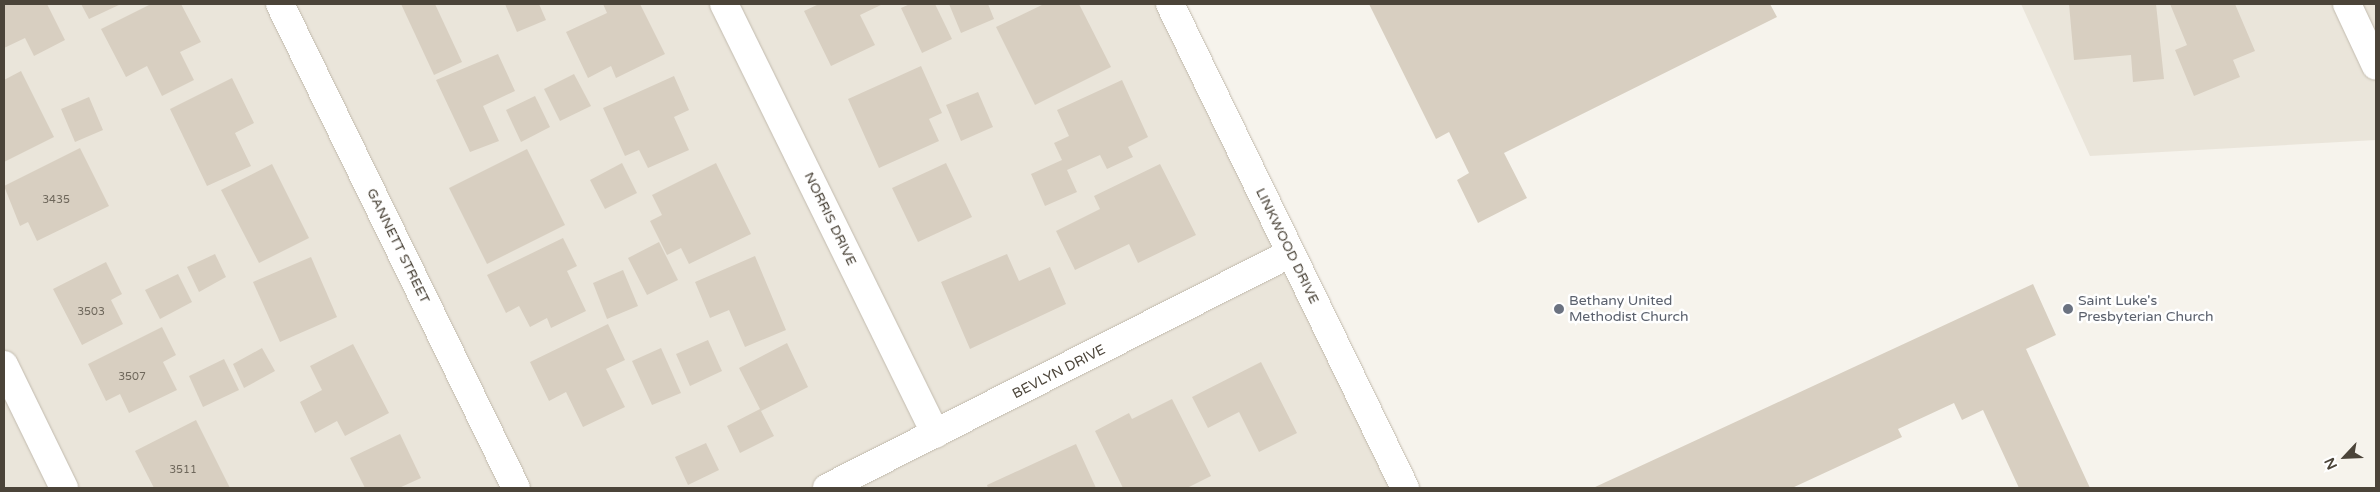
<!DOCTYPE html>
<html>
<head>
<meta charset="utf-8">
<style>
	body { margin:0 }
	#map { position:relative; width:2380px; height:492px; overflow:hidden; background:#f6f3ec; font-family:"Varela Round",sans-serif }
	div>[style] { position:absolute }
	.residential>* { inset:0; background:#eae5da }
	.building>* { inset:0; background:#d8cfc1 }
	.roads { filter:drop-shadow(0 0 1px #c2bbae) drop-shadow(0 0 1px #c2bbae) }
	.street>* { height:28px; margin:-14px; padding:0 14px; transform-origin:14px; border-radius:14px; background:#fff }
	.dots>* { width:14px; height:14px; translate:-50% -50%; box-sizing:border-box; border:2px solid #fff; border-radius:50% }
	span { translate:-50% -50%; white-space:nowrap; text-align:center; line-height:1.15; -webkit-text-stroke:5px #fff; paint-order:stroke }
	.number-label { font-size:11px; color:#6e675b }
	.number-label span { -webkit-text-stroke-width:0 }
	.street-label { font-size:14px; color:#4b4439 }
	.worship-label { font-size:14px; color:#5b616d }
	.left { translate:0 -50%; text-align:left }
	.frame { position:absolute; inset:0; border:5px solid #4b4439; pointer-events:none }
	.north { position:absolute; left:2320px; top:432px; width:50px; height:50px; -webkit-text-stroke:4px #fff; paint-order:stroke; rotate:245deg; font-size:14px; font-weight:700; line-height:20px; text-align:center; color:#4b4439 }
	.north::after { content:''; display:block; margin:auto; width:18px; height:22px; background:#4b4439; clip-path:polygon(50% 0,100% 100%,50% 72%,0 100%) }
</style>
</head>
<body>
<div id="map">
	<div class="residential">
		<div style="clip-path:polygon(4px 4px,1170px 4px,1405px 488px,4px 488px)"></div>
		<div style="clip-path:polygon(2021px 4px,2376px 4px,2376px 140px,2090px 156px)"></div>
	</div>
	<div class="building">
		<div style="clip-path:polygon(4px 4px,47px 4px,65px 40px,34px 56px,25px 38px,4px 48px)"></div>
		<div style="clip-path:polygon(81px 4px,121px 4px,89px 19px)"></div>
		<div style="clip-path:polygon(151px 4px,181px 4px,201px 42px,180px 52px,194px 80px,162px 96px,147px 66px,126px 77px,101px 29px)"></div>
		<div style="clip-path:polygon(401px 4px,435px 4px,462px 62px,434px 75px)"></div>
		<div style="clip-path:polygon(505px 4px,539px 4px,546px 20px,517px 32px)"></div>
		<div style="clip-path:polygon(603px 4px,640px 4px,665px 54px,616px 78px,611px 66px,588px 78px,566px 32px,607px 13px)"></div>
		<div style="clip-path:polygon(819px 4px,883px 4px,860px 15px,875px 45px,831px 66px,804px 11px)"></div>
		<div style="clip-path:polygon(910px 4px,935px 4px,952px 39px,922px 53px,901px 8px)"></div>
		<div style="clip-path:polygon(949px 4px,988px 4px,994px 19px,961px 33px)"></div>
		<div style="clip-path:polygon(1044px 4px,1079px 4px,1111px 67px,1035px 105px,996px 27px)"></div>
		<div style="clip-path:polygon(1369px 4px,1770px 4px,1777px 17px,1504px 153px,1527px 198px,1478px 223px,1457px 180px,1469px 173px,1449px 132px,1436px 139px)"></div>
		<div style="clip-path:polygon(2069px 4px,2156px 4px,2164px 79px,2133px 82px,2131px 55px,2074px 60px)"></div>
		<div style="clip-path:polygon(2170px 4px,2235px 4px,2255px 51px,2233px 60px,2240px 77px,2194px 96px,2175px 50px,2187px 45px)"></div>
		<div style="clip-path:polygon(498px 54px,515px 91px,483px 106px,499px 141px,470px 152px,436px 80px)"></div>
		<div style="clip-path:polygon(921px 66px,942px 113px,929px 119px,939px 141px,879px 168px,848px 99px)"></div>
		<div style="clip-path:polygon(21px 71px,54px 137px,4px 162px,4px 80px)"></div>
		<div style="clip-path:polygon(574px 74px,591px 106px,560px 121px,544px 89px)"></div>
		<div style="clip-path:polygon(674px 76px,689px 110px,674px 117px,689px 150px,648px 168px,639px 150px,625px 156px,603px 108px)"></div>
		<div style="clip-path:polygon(232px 78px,254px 123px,235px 133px,251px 166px,207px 186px,170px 109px)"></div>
		<div style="clip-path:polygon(1122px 80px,1148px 137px,1128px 147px,1133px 157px,1107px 169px,1100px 155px,1067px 170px,1077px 192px,1045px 206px,1031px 174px,1062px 160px,1054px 143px,1069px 136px,1057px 110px)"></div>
		<div style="clip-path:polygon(978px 92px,993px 127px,961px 141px,946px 105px)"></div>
		<div style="clip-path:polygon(535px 96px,550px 127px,521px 142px,506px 110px)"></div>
		<div style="clip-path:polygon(89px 97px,103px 130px,75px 142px,61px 109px)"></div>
		<div style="clip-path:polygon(80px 148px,109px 206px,37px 241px,28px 222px,20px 226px,4px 186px)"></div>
		<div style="clip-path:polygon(527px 149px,565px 225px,487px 264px,449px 188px)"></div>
		<div style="clip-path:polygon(622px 163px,637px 193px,605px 209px,590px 180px)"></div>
		<div style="clip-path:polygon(716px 163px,751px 234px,689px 264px,681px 248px,667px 255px,650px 221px,662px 215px,652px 195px)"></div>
		<div style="clip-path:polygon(946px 163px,972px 217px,918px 242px,892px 188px)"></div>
		<div style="clip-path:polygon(272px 164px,309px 238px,259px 263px,221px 190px)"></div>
		<div style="clip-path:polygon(1160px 164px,1196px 235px,1138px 263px,1129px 244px,1075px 270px,1056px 231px,1100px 209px,1094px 196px)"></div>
		<div style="clip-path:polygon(563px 238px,577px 266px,567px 271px,586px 311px,551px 328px,547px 318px,530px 327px,519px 306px,506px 313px,487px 275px)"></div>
		<div style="clip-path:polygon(659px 242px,678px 280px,647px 295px,628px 258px)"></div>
		<div style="clip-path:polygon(215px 254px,226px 277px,199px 292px,187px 267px)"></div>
		<div style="clip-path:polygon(1007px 254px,1019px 281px,1050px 267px,1066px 304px,970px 349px,941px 282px)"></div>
		<div style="clip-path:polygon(755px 256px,786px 330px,745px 347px,729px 310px,710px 318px,695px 282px)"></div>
		<div style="clip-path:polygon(311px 257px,337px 317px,280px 342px,253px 282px)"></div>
		<div style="clip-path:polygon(106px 262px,122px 294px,111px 300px,123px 324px,82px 345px,53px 289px)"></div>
		<div style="clip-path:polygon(623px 270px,638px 306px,607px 319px,593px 283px)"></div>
		<div style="clip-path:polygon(178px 274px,192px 302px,160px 319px,145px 290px)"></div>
		<div style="clip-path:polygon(2033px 284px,2056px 335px,2026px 349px,2090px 488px,2019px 488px,1983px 410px,1962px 420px,1954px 403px,1898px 429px,1902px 437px,1792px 488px,1593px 488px)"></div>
		<div style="clip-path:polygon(608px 324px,625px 360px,606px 369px,625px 407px,583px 427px,566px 392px,549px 401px,530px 362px)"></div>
		<div style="clip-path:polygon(162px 327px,176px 355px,163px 362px,177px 390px,129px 413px,120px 394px,106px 401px,88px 364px)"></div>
		<div style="clip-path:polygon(708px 340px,722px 371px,690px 386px,676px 354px)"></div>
		<div style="clip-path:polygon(787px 343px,808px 387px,761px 411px,774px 436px,740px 453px,727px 426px,760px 409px,739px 368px)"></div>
		<div style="clip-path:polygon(353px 344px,389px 413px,345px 436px,337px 421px,315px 433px,300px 402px,322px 390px,310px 366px)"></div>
		<div style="clip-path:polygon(262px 348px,275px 371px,244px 388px,233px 364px)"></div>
		<div style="clip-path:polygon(661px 348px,681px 393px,652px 405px,632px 361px)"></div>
		<div style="clip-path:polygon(224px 359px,239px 390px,203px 407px,189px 376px)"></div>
		<div style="clip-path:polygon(1261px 362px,1297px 433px,1259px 452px,1239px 412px,1208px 428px,1192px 397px)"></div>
		<div style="clip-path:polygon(1172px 399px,1211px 476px,1187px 488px,1123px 488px,1095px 431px,1129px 413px,1132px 419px)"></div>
		<div style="clip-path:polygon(196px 420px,230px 488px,154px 488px,135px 451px)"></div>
		<div style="clip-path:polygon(400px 434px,421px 478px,399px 488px,365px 488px,350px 458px)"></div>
		<div style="clip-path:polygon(706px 443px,719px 470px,688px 485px,675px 457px)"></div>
		<div style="clip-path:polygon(1076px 444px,1096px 488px,988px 488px,987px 485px)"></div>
	</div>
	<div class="roads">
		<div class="street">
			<div style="left:280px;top:4px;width:538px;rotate:64.01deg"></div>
			<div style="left:724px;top:4px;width:479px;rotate:63.8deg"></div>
			<div style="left:1170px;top:4px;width:538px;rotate:64.1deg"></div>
			<div style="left:2347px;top:4px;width:68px;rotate:64.9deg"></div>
			<div style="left:4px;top:365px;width:137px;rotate:64deg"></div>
			<div style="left:827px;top:488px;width:520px;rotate:-26.86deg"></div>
		</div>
	</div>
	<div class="dots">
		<div style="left:1559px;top:309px;background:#6b7280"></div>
		<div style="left:2068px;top:309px;background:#6b7280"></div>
	</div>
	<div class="number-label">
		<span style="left:56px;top:200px">3435</span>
		<span style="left:91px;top:312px">3503</span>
		<span style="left:132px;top:377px">3507</span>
		<span style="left:183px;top:470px">3511</span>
	</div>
	<div class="street-label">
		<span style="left:830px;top:219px;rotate:64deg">NORRIS DRIVE</span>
		<span style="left:398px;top:246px;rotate:64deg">GANNETT STREET</span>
		<span style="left:1287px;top:246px;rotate:64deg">LINKWOOD DRIVE</span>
		<span style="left:1059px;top:372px;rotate:-27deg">BEVLYN DRIVE</span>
	</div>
	<div class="worship-label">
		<span class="left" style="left:1569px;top:309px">Bethany United<br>Methodist Church</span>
		<span class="left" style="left:2078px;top:309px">Saint Luke's<br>Presbyterian Church</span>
	</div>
	<div class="frame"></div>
	<div class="north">N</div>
</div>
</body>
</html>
